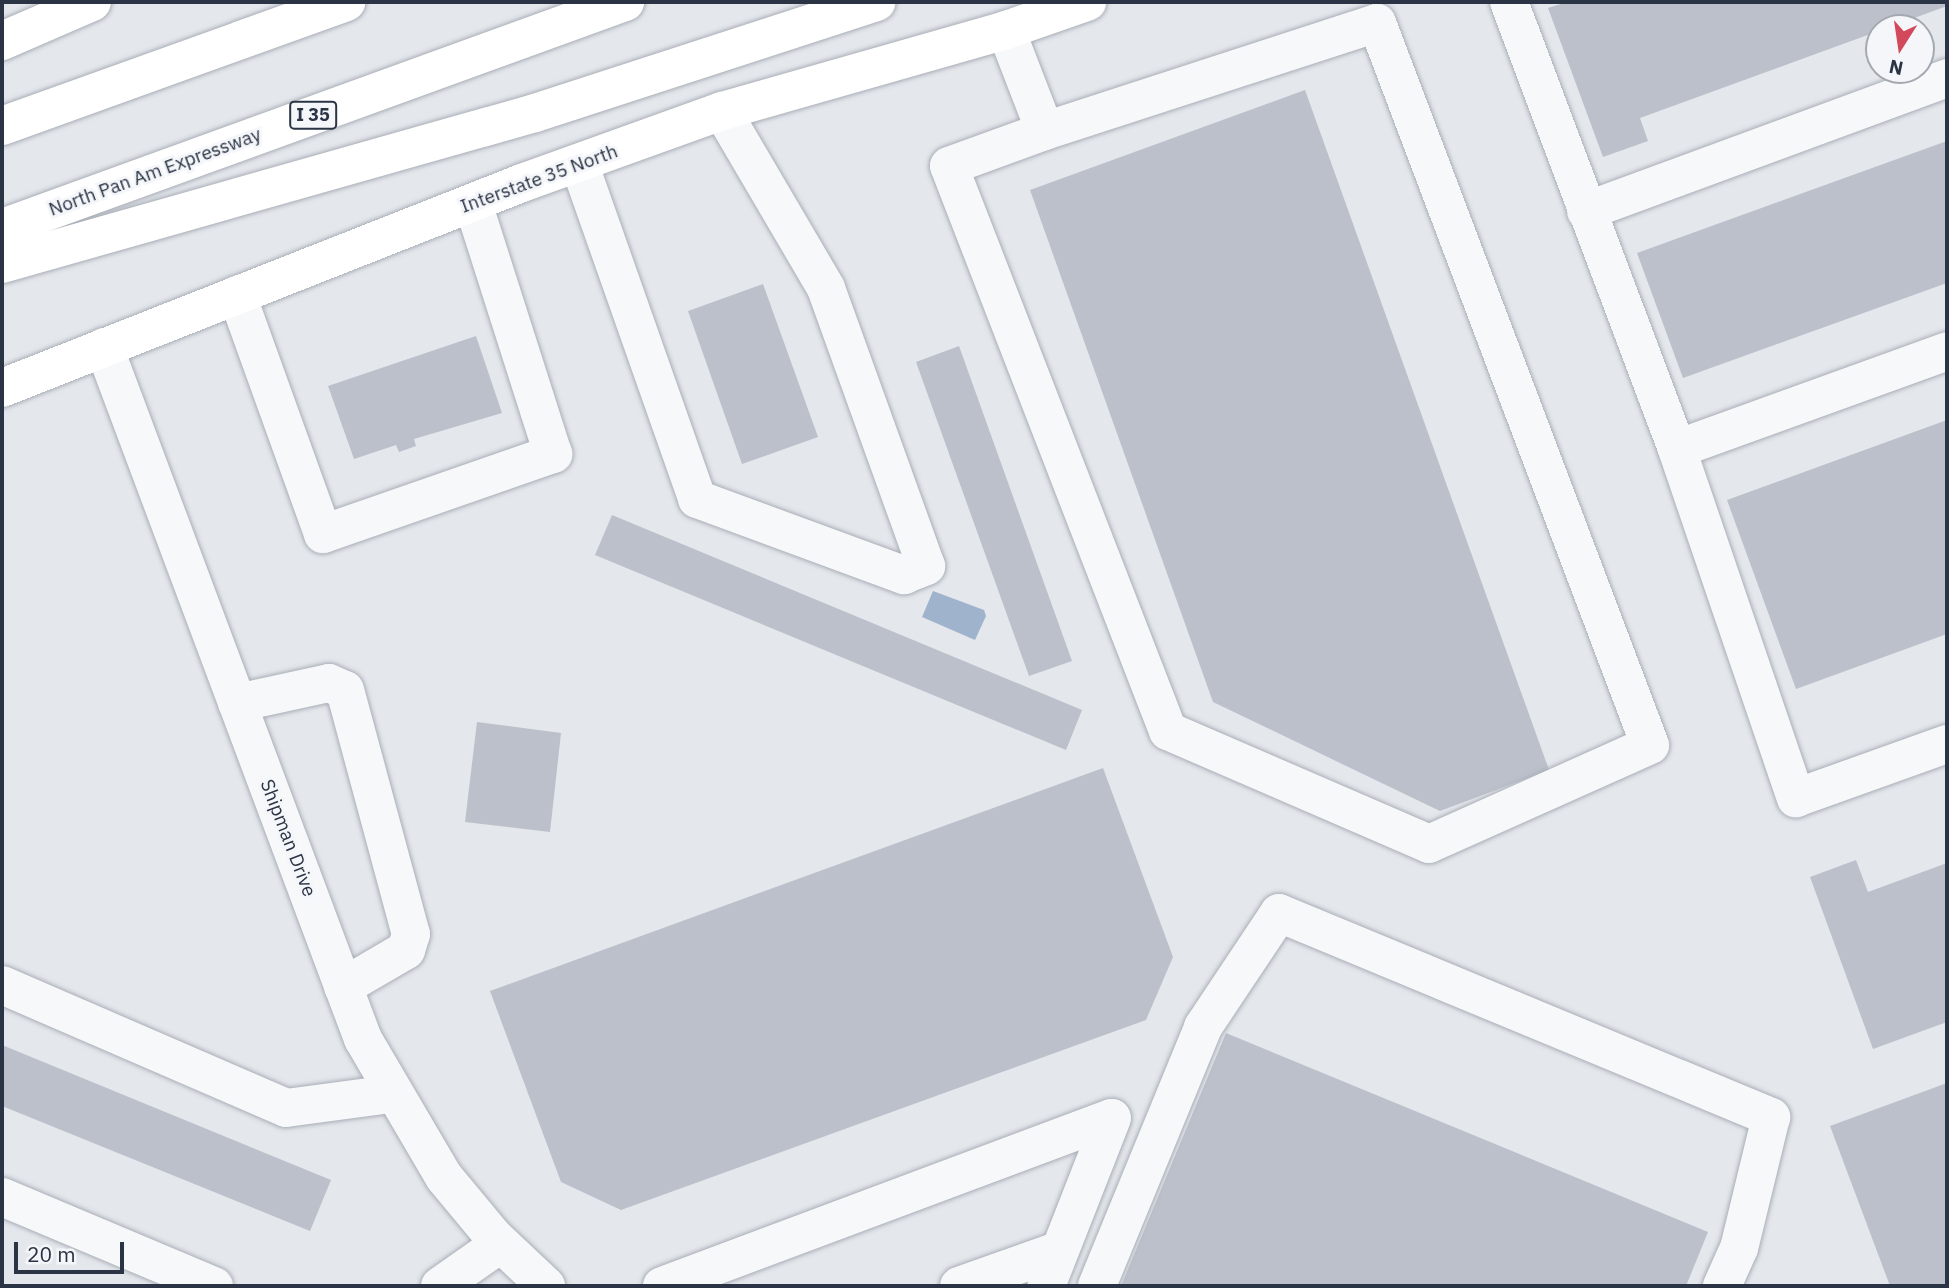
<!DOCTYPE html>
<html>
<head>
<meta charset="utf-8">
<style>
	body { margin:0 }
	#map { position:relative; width:1949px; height:1288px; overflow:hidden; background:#e4e7ec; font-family:"IBM Plex Sans",sans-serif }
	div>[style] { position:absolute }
	.water>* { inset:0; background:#9fb4cc }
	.building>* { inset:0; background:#bbc0ca }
	.roads { filter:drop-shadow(0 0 2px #a9aeb7) drop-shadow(0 0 2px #a9aeb7) }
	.minor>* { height:38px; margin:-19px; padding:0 19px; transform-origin:19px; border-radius:19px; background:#f7f8fa }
	.major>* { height:38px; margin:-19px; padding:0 19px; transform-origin:19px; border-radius:19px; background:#fff }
	.highway>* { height:38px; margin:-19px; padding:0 19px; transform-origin:19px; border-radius:19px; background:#fff }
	span { translate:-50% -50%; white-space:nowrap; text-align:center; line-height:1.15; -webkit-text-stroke:6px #f4f6f9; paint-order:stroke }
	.shield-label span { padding:2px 5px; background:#f4f6f9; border:2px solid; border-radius:5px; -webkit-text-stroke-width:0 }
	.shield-label { font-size:18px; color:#2b3445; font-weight:700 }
	.street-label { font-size:19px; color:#2b3445 }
	.frame { position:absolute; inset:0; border:4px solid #2b3445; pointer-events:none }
	.north { position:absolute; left:1865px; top:14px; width:70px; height:70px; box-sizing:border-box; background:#f4f6f9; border:2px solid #a4a8b1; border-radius:50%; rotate:192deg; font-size:19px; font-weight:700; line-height:28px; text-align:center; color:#2b3445 }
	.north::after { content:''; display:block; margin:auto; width:24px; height:32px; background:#d1495b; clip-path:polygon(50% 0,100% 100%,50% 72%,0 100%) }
	.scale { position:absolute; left:14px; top:1242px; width:110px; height:32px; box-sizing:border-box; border:4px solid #2b3445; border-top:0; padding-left:9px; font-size:21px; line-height:24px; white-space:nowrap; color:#2b3445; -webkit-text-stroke:5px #f4f6f9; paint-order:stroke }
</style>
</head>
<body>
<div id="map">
	<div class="water">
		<div style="clip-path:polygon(933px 591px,984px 610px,986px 616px,975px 640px,922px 617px)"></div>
	</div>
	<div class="building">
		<div style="clip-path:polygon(1567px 2px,1947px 2px,1947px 6px,1640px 118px,1648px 141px,1603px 157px,1548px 8px)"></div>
		<div style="clip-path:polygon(1305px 90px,1549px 770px,1440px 811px,1213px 702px,1030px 190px)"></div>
		<div style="clip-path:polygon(1947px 141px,1947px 283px,1683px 378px,1637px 253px)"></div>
		<div style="clip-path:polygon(763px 284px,818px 437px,742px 464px,688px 311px)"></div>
		<div style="clip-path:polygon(476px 336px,502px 413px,414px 439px,416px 446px,399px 452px,396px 445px,354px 459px,328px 386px)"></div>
		<div style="clip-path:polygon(959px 346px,1072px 661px,1029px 676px,916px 362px)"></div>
		<div style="clip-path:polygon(1947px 420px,1947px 634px,1796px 689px,1727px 500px)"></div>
		<div style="clip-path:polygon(612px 515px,1082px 710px,1066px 750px,595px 555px)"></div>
		<div style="clip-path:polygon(477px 722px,561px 733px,550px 832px,465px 822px)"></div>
		<div style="clip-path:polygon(1103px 768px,1173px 957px,1146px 1020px,621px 1210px,561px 1182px,490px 991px)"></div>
		<div style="clip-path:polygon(1856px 860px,1868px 892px,1947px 863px,1947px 1022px,1873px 1049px,1810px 877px)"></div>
		<div style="clip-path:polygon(1226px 1033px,1708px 1232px,1686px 1286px,1121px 1286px)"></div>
		<div style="clip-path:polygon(2px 1045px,331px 1180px,310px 1231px,2px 1106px)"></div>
		<div style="clip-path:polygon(1947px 1083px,1947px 1286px,1890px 1286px,1830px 1126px)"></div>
	</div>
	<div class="roads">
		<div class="minor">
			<div style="left:1509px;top:2px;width:478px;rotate:69.4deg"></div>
			<div style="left:1677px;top:449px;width:287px;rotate:-19.9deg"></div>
			<div style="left:1006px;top:30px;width:108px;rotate:68.9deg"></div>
			<div style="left:1045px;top:131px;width:102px;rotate:160deg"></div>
			<div style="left:949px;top:166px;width:606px;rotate:68.81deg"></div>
			<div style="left:1168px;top:731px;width:284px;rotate:23.4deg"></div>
			<div style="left:1429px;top:844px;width:242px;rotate:-24.1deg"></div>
			<div style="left:1650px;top:745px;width:772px;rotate:-110.71deg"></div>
			<div style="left:1377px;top:23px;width:349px;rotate:162deg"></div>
			<div style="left:579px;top:163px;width:356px;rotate:70.6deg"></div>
			<div style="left:697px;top:499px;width:221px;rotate:20.2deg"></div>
			<div style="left:904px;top:575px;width:24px;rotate:-22deg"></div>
			<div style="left:926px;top:566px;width:295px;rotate:-109.8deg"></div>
			<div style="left:826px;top:288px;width:205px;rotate:-120.4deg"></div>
			<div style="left:1586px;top:211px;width:385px;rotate:-20.2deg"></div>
			<div style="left:237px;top:295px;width:254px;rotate:70.2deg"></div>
			<div style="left:323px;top:534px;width:244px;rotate:-19.2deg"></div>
			<div style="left:553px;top:454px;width:263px;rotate:-107.7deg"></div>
			<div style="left:104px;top:347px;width:739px;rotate:69.48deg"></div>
			<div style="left:363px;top:1039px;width:160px;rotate:59.6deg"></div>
			<div style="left:444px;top:1177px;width:77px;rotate:50.3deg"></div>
			<div style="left:493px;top:1236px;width:73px;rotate:43.3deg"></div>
			<div style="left:1677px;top:449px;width:369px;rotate:71.2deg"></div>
			<div style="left:1796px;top:798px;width:160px;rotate:-19.7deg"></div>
			<div style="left:237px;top:703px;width:94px;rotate:-12.3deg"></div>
			<div style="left:329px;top:683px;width:17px;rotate:24deg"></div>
			<div style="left:345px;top:690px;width:253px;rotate:74.9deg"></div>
			<div style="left:411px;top:934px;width:17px;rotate:107deg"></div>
			<div style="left:406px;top:950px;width:73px;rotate:149.6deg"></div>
			<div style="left:2px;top:985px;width:309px;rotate:23.4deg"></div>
			<div style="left:286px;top:1108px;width:106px;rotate:-7.6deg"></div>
			<div style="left:2px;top:1197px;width:230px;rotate:22.8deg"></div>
			<div style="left:440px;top:1286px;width:73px;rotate:-35deg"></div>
			<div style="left:662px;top:1286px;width:480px;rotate:-20.5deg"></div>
			<div style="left:1112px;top:1118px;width:180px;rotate:111.4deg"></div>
			<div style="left:959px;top:1286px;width:107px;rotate:-19.6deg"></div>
			<div style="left:1097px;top:1286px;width:280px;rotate:-67.7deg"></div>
			<div style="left:1203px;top:1027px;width:137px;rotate:-56.3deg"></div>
			<div style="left:1279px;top:913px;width:533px;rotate:22.52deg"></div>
			<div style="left:1771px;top:1117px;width:135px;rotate:103.7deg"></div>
			<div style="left:1739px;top:1248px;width:42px;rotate:114.1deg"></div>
		</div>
		<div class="major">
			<div style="left:2px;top:388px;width:559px;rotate:-21.52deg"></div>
			<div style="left:522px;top:183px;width:213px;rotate:-19.8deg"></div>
			<div style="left:722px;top:111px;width:295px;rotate:-15.9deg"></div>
			<div style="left:1006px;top:30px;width:86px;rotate:-19.1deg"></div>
		</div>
		<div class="highway">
			<div style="left:2px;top:41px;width:98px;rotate:-23.4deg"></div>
			<div style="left:2px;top:126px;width:366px;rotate:-19.8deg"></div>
			<div style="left:2px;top:228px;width:663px;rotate:-19.94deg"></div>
			<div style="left:2px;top:264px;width:554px;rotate:-15.82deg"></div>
			<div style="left:535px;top:113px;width:359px;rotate:-18deg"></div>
		</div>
	</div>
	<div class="shield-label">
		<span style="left:313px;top:115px">I 35</span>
	</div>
	<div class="street-label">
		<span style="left:155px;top:172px;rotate:-20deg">North Pan Am Expressway</span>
		<span style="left:539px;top:179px;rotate:-20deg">Interstate 35 North</span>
		<span style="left:288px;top:838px;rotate:69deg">Shipman Drive</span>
	</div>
	<div class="frame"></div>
	<div class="north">N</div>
	<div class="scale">20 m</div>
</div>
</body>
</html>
